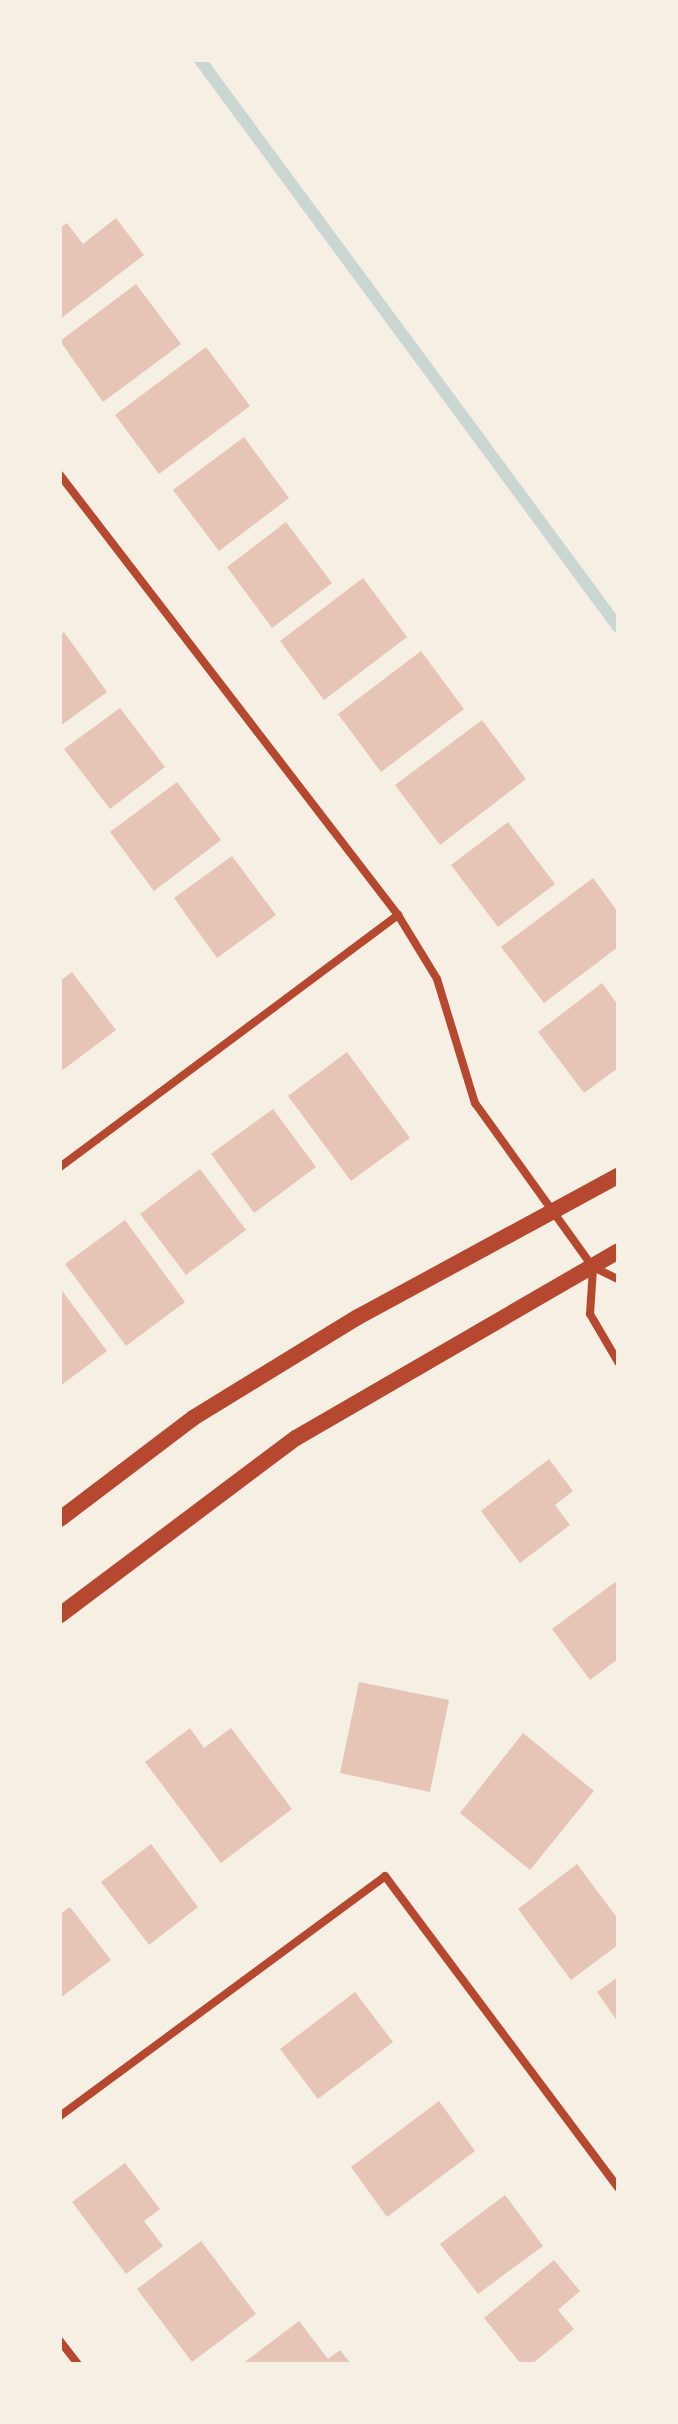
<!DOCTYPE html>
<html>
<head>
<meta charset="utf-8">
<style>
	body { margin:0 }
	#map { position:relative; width:678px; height:2424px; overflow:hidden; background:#f6efe4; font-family:Overpass,sans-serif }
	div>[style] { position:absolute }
	.stream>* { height:12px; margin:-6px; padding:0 6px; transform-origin:6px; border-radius:6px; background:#c9d6d2 }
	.building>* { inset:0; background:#e6c5b7 }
	.minor>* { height:8px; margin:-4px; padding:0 4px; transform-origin:4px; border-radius:4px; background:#b5482f }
	.secondary>* { height:16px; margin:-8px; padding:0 8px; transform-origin:8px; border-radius:8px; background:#b5482f }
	span { translate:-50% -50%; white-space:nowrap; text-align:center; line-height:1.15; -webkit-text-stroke:8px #f6efe4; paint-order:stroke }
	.frame { position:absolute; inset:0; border:62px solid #f6efe4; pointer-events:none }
</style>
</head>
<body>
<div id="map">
	<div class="stream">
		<div style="left:200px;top:60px;width:704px;rotate:53.6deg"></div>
	</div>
	<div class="building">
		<div style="clip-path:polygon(116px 218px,144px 255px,60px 319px,60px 228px,67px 223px,83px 244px)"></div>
		<div style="clip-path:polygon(136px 284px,181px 344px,103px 402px,60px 341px)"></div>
		<div style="clip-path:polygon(206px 347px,250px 406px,159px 474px,115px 415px)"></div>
		<div style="clip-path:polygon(244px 437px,289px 498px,219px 551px,173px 490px)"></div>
		<div style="clip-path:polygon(286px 522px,332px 583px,272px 628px,227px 567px)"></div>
		<div style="clip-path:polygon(363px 578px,407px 637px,324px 700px,280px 641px)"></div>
		<div style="clip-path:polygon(64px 632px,107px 692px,60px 726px,60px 635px)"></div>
		<div style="clip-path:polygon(421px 651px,464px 709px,381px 772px,338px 714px)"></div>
		<div style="clip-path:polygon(120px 708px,165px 767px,110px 809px,64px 749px)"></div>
		<div style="clip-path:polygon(482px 720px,526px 779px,440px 845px,395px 785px)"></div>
		<div style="clip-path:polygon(177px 782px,221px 840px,154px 891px,110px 832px)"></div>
		<div style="clip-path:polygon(508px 822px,555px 884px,498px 927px,451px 865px)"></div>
		<div style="clip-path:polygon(232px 856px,276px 915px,217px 958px,174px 898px)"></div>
		<div style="clip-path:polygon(593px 878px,618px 912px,618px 947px,544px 1003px,501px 947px)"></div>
		<div style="clip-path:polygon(72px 972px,116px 1030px,60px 1072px,60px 981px)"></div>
		<div style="clip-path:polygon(602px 983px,618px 1005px,618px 1068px,584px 1093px,538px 1032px)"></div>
		<div style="clip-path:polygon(347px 1052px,410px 1138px,351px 1181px,288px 1096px)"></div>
		<div style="clip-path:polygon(273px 1109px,316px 1167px,254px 1213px,211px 1154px)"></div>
		<div style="clip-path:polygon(200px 1169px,246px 1230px,186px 1275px,140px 1214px)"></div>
		<div style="clip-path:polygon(125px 1220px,185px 1302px,126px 1346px,65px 1264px)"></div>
		<div style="clip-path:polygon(60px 1288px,107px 1351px,60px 1386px)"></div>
		<div style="clip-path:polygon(549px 1459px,573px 1491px,555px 1505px,570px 1525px,520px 1563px,481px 1511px)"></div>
		<div style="clip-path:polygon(618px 1580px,618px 1659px,590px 1680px,552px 1629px)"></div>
		<div style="clip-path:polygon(359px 1682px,449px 1700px,430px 1792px,340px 1773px)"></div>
		<div style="clip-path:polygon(190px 1728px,204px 1748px,231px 1728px,292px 1809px,221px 1863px,145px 1762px)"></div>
		<div style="clip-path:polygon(523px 1733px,594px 1791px,530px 1870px,460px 1813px)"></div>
		<div style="clip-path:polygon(151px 1844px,198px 1907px,149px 1945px,101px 1882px)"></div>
		<div style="clip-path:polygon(577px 1864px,618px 1919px,618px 1945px,571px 1980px,518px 1909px)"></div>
		<div style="clip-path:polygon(70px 1907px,111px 1960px,60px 1998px,60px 1914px)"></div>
		<div style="clip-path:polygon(618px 1977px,618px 2022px,597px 1992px)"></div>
		<div style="clip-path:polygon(355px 1992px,393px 2042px,318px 2099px,280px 2049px)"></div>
		<div style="clip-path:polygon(439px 2101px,475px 2151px,387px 2217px,351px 2167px)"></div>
		<div style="clip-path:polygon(125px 2163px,160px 2209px,144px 2221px,163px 2246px,126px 2274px,72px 2202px)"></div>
		<div style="clip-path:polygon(505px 2195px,543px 2246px,478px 2294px,440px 2244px)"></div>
		<div style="clip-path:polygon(201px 2241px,256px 2314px,192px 2362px,137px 2289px)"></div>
		<div style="clip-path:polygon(554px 2260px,580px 2291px,558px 2310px,574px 2329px,532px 2364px,521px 2364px,484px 2318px)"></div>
		<div style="clip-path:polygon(299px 2321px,328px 2359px,340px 2350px,351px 2364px,242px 2364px)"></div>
	</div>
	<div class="minor">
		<div style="left:60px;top:475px;width:555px;rotate:52.47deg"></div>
		<div style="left:398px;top:915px;width:75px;rotate:58.6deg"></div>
		<div style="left:437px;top:979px;width:130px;rotate:73deg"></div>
		<div style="left:475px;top:1103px;width:202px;rotate:54.3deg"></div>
		<div style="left:593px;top:1267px;width:28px;rotate:26deg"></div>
		<div style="left:60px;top:1167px;width:422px;rotate:-36.7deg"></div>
		<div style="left:593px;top:1268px;width:46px;rotate:93.7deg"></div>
		<div style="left:590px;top:1314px;width:56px;rotate:59.7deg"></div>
		<div style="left:60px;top:2116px;width:404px;rotate:-36.4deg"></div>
		<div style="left:385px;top:1876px;width:389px;rotate:53.2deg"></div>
		<div style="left:60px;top:2341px;width:29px;rotate:52deg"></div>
	</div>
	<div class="secondary">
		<div style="left:60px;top:1519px;width:167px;rotate:-37.2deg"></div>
		<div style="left:193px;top:1418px;width:193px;rotate:-31.5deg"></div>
		<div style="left:358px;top:1317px;width:296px;rotate:-28.5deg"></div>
		<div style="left:60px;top:1615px;width:295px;rotate:-36.9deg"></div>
		<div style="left:296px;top:1438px;width:372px;rotate:-30.1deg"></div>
	</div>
	<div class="frame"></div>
</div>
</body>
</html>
